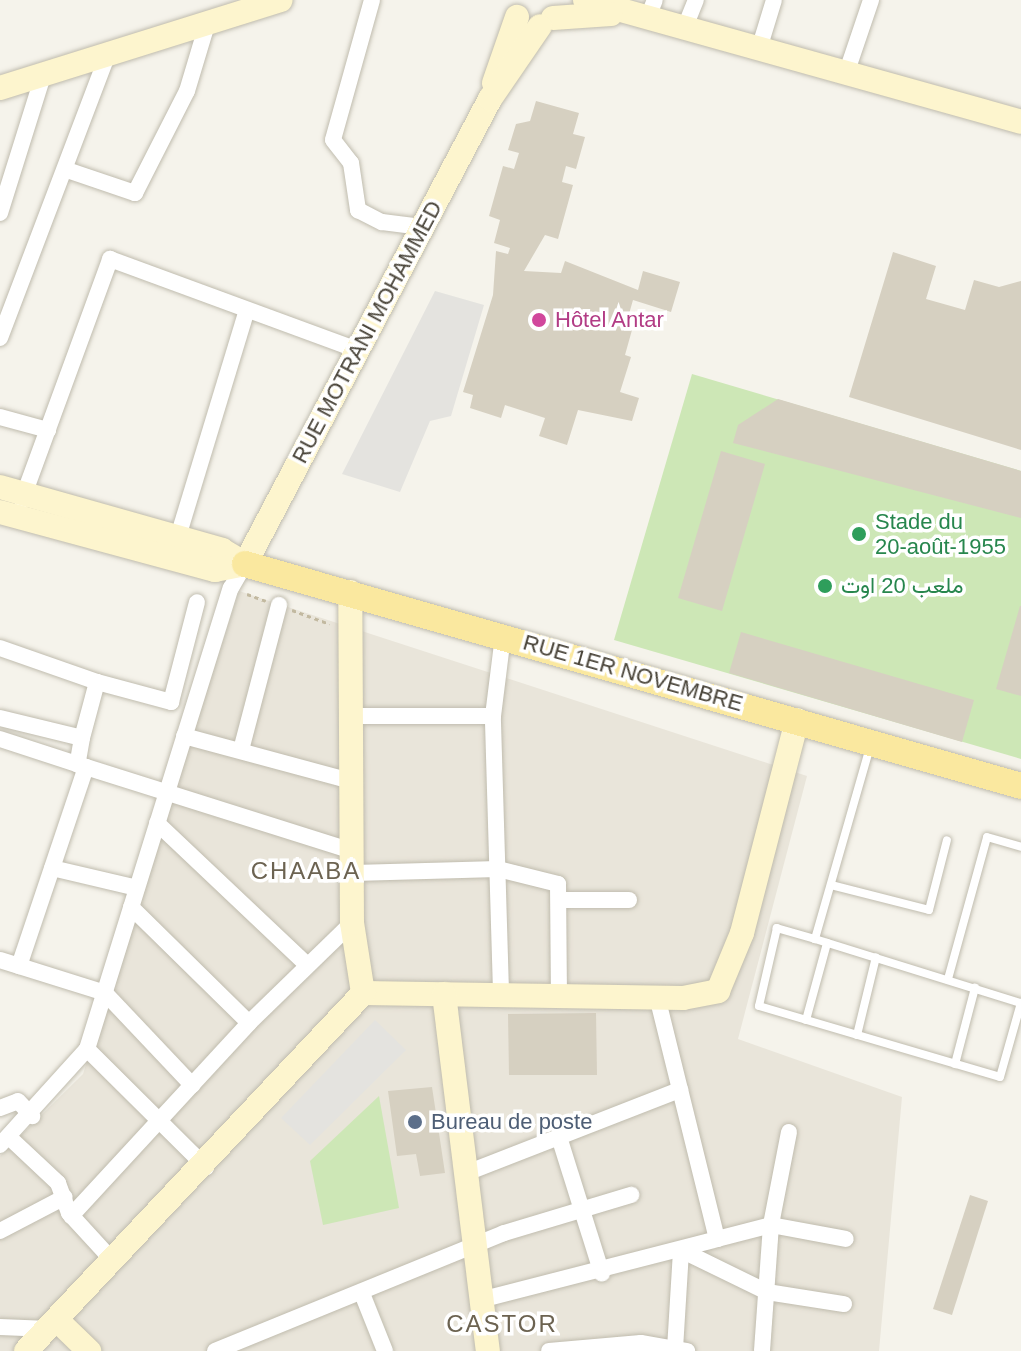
<!DOCTYPE html>
<html>
<head>
<meta charset="utf-8">
<style>
	body { margin:0 }
	#map { position:relative; width:1021px; height:1351px; overflow:hidden; background:#f5f3eb; font-family:Arial,Vazirmatn,sans-serif }
	div>[style] { position:absolute }
	.residential>* { inset:0; background:#e9e5da }
	.green>* { inset:0; background:#cde7b6 }
	.parking>* { inset:0; background:#e4e3df }
	.building>* { inset:0; background:#d6d0c1 }
	.path>* { height:3px; margin-top:-1.5px; transform-origin:0; background:repeating-linear-gradient(90deg,#c2b9a0 0 4px,transparent 0 8px) }
	.roads { filter:drop-shadow(0 0 2px #c0bcae) drop-shadow(0 0 2px #c0bcae) }
	.lane>* { height:8px; margin:-4px; padding:0 4px; transform-origin:4px; border-radius:4px; background:#fff }
	.street>* { height:16px; margin:-8px; padding:0 8px; transform-origin:8px; border-radius:8px; background:#fff }
	.secondary>* { height:24px; margin:-12px; padding:0 12px; transform-origin:12px; border-radius:12px; background:#fdf5ce }
	.primary>* { height:26px; margin:-13px; padding:0 13px; transform-origin:13px; border-radius:13px; background:#fae89f }
	.dots>* { width:22px; height:22px; translate:-50% -50%; box-sizing:border-box; border:4px solid #fff; border-radius:50% }
	span { translate:-50% -50%; white-space:nowrap; text-align:center; line-height:1.15; -webkit-text-stroke:7px #fff; paint-order:stroke }
	.hotel-label { font-size:22px; color:#b23c85 }
	.left { translate:0 -50%; text-align:left }
	.street-label { font-size:22px; color:#494439 }
	.leisure-label { font-size:22px; color:#27864d }
	.service-label { font-size:22px; color:#4e5e75 }
	.neighbourhood-label { font-size:24px; color:#6c6351; letter-spacing:2px }
</style>
</head>
<body>
<div id="map">
	<div class="residential">
		<div style="clip-path:polygon(239px 591px,807px 776px,738px 1039px,902px 1097px,879px 1351px,0 1351px,0 1156px,83px 1074px)"></div>
	</div>
	<div class="green">
		<div style="clip-path:polygon(692px 374px,1021px 471px,1021px 759px,614px 640px)"></div>
		<div style="clip-path:polygon(379px 1096px,399px 1208px,323px 1225px,310px 1161px)"></div>
	</div>
	<div class="parking">
		<div style="clip-path:polygon(435px 291px,484px 305px,451px 416px,430px 421px,400px 492px,342px 474px)"></div>
		<div style="clip-path:polygon(375px 1020px,406px 1050px,310px 1145px,281px 1118px)"></div>
	</div>
	<div class="building">
		<div style="clip-path:polygon(536px 101px,579px 113px,573px 134px,585px 137px,576px 169px,566px 166px,562px 182px,573px 185px,558px 239px,545px 235px,524px 271px,561px 273px,565px 261px,638px 290px,643px 271px,680px 282px,671px 312px,633px 300px,625px 328px,632px 330px,625px 355px,631px 357px,620px 392px,639px 398px,632px 421px,578px 410px,567px 445px,539px 436px,545px 418px,505px 405px,501px 418px,470px 408px,473px 395px,463px 392px,493px 295px,496px 251px,508px 254px,510px 248px,494px 243px,500px 220px,489px 216px,503px 166px,514px 169px,519px 153px,508px 150px,516px 124px,530px 121px)"></div>
		<div style="clip-path:polygon(893px 252px,936px 266px,926px 299px,965px 310px,974px 280px,999px 287px,1021px 281px,1021px 450px,849px 397px)"></div>
		<div style="clip-path:polygon(778px 399px,1021px 471px,1021px 518px,733px 443px,738px 425px)"></div>
		<div style="clip-path:polygon(721px 451px,765px 464px,722px 611px,678px 598px)"></div>
		<div style="clip-path:polygon(1020px 606px,1021px 606px,1021px 696px,996px 689px)"></div>
		<div style="clip-path:polygon(741px 632px,974px 700px,962px 742px,729px 673px)"></div>
		<div style="clip-path:polygon(596px 1013px,597px 1075px,509px 1075px,508px 1014px)"></div>
		<div style="clip-path:polygon(432px 1087px,445px 1173px,420px 1176px,416px 1154px,397px 1156px,388px 1091px)"></div>
		<div style="clip-path:polygon(970px 1195px,988px 1201px,952px 1315px,933px 1309px)"></div>
	</div>
	<div class="path">
		<div style="left:247px;top:594px;width:20px;rotate:20deg"></div>
		<div style="left:292px;top:610px;width:40px;rotate:20.2deg"></div>
	</div>
	<div class="roads">
		<div class="lane">
			<div style="left:870px;top:747px;width:200px;rotate:106deg"></div>
			<div style="left:815px;top:939px;width:40px;rotate:-164deg"></div>
			<div style="left:777px;top:928px;width:80px;rotate:103deg"></div>
			<div style="left:759px;top:1006px;width:251px;rotate:16.4deg"></div>
			<div style="left:1000px;top:1077px;width:77px;rotate:-74.2deg"></div>
			<div style="left:831px;top:885px;width:101px;rotate:14.3deg"></div>
			<div style="left:929px;top:910px;width:72px;rotate:-75.6deg"></div>
			<div style="left:815px;top:939px;width:216px;rotate:17.3deg"></div>
			<div style="left:948px;top:979px;width:147px;rotate:-74.6deg"></div>
			<div style="left:987px;top:837px;width:35px;rotate:16deg"></div>
			<div style="left:806px;top:1020px;width:80px;rotate:-74.7deg"></div>
			<div style="left:857px;top:1035px;width:80px;rotate:-76.3deg"></div>
			<div style="left:955px;top:1064px;width:79px;rotate:-75.3deg"></div>
		</div>
		<div class="street">
			<div style="left:372px;top:0;width:145px;rotate:105.6deg"></div>
			<div style="left:333px;top:140px;width:29px;rotate:52deg"></div>
			<div style="left:351px;top:163px;width:48px;rotate:81.5deg"></div>
			<div style="left:358px;top:210px;width:27px;rotate:27deg"></div>
			<div style="left:382px;top:222px;width:40px;rotate:7.1deg"></div>
			<div style="left:648px;top:17px;width:18px;rotate:-68deg"></div>
			<div style="left:685px;top:27px;width:29px;rotate:-68deg"></div>
			<div style="left:759px;top:49px;width:51px;rotate:-73deg"></div>
			<div style="left:846px;top:74px;width:78px;rotate:-71.3deg"></div>
			<div style="left:67px;top:170px;width:72px;rotate:18.7deg"></div>
			<div style="left:135px;top:193px;width:114px;rotate:-63deg"></div>
			<div style="left:187px;top:91px;width:73px;rotate:-73.3deg"></div>
			<div style="left:0;top:213px;width:147px;rotate:-72.6deg"></div>
			<div style="left:0;top:338px;width:307px;rotate:-69.2deg"></div>
			<div style="left:0;top:417px;width:50px;rotate:15.2deg"></div>
			<div style="left:22px;top:500px;width:257px;rotate:-69.9deg"></div>
			<div style="left:110px;top:259px;width:263px;rotate:20.2deg"></div>
			<div style="left:177px;top:540px;width:240px;rotate:-73.1deg"></div>
			<div style="left:0;top:648px;width:103px;rotate:19.3deg"></div>
			<div style="left:97px;top:682px;width:58px;rotate:105deg"></div>
			<div style="left:97px;top:682px;width:77px;rotate:15.1deg"></div>
			<div style="left:171px;top:702px;width:103px;rotate:-75.4deg"></div>
			<div style="left:354px;top:716px;width:139px"></div>
			<div style="left:0;top:718px;width:84px;rotate:13.7deg"></div>
			<div style="left:82px;top:738px;width:27px;rotate:100deg"></div>
			<div style="left:184px;top:736px;width:177px;rotate:15.1deg"></div>
			<div style="left:0;top:739px;width:90px;rotate:18deg"></div>
			<div style="left:86px;top:767px;width:210px;rotate:108.6deg"></div>
			<div style="left:241px;top:750px;width:150px;rotate:-75.3deg"></div>
			<div style="left:86px;top:767px;width:282px;rotate:17.5deg"></div>
			<div style="left:157px;top:823px;width:205px;rotate:43.4deg"></div>
			<div style="left:52px;top:868px;width:87px;rotate:13.2deg"></div>
			<div style="left:354px;top:873px;width:144px;rotate:-1.6deg"></div>
			<div style="left:498px;top:869px;width:62px;rotate:14deg"></div>
			<div style="left:558px;top:884px;width:109px;rotate:89.5deg"></div>
			<div style="left:563px;top:900px;width:66px"></div>
			<div style="left:131px;top:907px;width:165px;rotate:44.5deg"></div>
			<div style="left:0;top:960px;width:110px;rotate:17.4deg"></div>
			<div style="left:105px;top:993px;width:127px;rotate:46.6deg"></div>
			<div style="left:501px;top:992px;width:276px;rotate:-91.7deg"></div>
			<div style="left:493px;top:716px;width:81px;rotate:-82.9deg"></div>
			<div style="left:87px;top:1049px;width:168px;rotate:44.8deg"></div>
			<div style="left:0;top:1108px;width:19px;rotate:-21deg"></div>
			<div style="left:18px;top:1101px;width:21px;rotate:47deg"></div>
			<div style="left:789px;top:1132px;width:95px;rotate:101deg"></div>
			<div style="left:771px;top:1225px;width:76px;rotate:10.6deg"></div>
			<div style="left:10px;top:1138px;width:66px;rotate:43.2deg"></div>
			<div style="left:58px;top:1183px;width:32px;rotate:70deg"></div>
			<div style="left:69px;top:1213px;width:65px;rotate:47.5deg"></div>
			<div style="left:560px;top:1140px;width:140px;rotate:72.6deg"></div>
			<div style="left:0;top:1145px;width:130px;rotate:-47.8deg"></div>
			<div style="left:87px;top:1049px;width:483px;rotate:-72.7deg"></div>
			<div style="left:231px;top:588px;width:28px;rotate:-60deg"></div>
			<div style="left:464px;top:1174px;width:232px;rotate:-21.3deg"></div>
			<div style="left:71px;top:1216px;width:263px;rotate:-47.3deg"></div>
			<div style="left:249px;top:1023px;width:144px;rotate:-44.2deg"></div>
			<div style="left:0;top:1231px;width:73px;rotate:-27.6deg"></div>
			<div style="left:717px;top:1239px;width:56px;rotate:-14.5deg"></div>
			<div style="left:771px;top:1225px;width:126px;rotate:94.1deg"></div>
			<div style="left:363px;top:1296px;width:59px;rotate:68.2deg"></div>
			<div style="left:484px;top:1299px;width:241px;rotate:-14.4deg"></div>
			<div style="left:717px;top:1239px;width:250px;rotate:-103.9deg"></div>
			<div style="left:0;top:1327px;width:49px;rotate:2.3deg"></div>
			<div style="left:675px;top:1349px;width:99px;rotate:-86.5deg"></div>
			<div style="left:681px;top:1250px;width:96px;rotate:26deg"></div>
			<div style="left:767px;top:1292px;width:78px;rotate:8.9deg"></div>
			<div style="left:215px;top:1351px;width:312px;rotate:-22.2deg"></div>
			<div style="left:504px;top:1233px;width:133px;rotate:-16.7deg"></div>
			<div style="left:549px;top:1351px;width:92px;rotate:-5deg"></div>
			<div style="left:641px;top:1343px;width:47px;rotate:9.9deg"></div>
		</div>
		<div class="secondary">
			<div style="left:585px;top:0;width:453px;rotate:15.6deg"></div>
			<div style="left:553px;top:18px;width:58px;rotate:-3.9deg"></div>
			<div style="left:494px;top:83px;width:70px;rotate:-70.8deg"></div>
			<div style="left:0;top:88px;width:294px;rotate:-17.4deg"></div>
			<div style="left:0;top:487px;width:231px;rotate:15.8deg"></div>
			<div style="left:222px;top:550px;width:27px;rotate:31deg"></div>
			<div style="left:0;top:512px;width:223px;rotate:15.1deg"></div>
			<div style="left:215px;top:570px;width:31px;rotate:-11deg"></div>
			<div style="left:245px;top:564px;width:526px;rotate:-62.22deg"></div>
			<div style="left:490px;top:99px;width:88px;rotate:-55.6deg"></div>
			<div style="left:363px;top:993px;width:320px;rotate:0.9deg"></div>
			<div style="left:683px;top:998px;width:36px;rotate:-11deg"></div>
			<div style="left:718px;top:991px;width:63px;rotate:-67.5deg"></div>
			<div style="left:742px;top:933px;width:220px;rotate:-75.5deg"></div>
			<div style="left:444px;top:994px;width:360px;rotate:83deg"></div>
			<div style="left:57px;top:1320px;width:45px;rotate:44.1deg"></div>
			<div style="left:26px;top:1351px;width:492px;rotate:-46.7deg"></div>
			<div style="left:363px;top:993px;width:71px;rotate:-98.9deg"></div>
			<div style="left:352px;top:923px;width:331px;rotate:-90.3deg"></div>
		</div>
		<div class="primary">
			<div style="left:245px;top:564px;width:807px;rotate:15.96deg"></div>
		</div>
	</div>
	<div class="dots">
		<div style="left:539px;top:320px;background:#d1479c"></div>
		<div style="left:859px;top:534px;background:#2e9e5b"></div>
		<div style="left:825px;top:586px;background:#2e9e5b"></div>
		<div style="left:415px;top:1122px;background:#5c6f8a"></div>
	</div>
	<div class="hotel-label">
		<span class="left" style="left:555px;top:320px">Hôtel Antar</span>
	</div>
	<div class="street-label">
		<span style="left:367px;top:332px;rotate:-62deg">RUE MOTRANI MOHAMMED</span>
		<span style="left:633px;top:673px;rotate:16deg">RUE 1ER NOVEMBRE</span>
	</div>
	<div class="leisure-label">
		<span class="left" style="left:875px;top:534px">Stade du<br>20-août-1955</span>
		<span class="left" style="left:841px;top:586px">ملعب 20 اوت</span>
	</div>
	<div class="service-label">
		<span class="left" style="left:431px;top:1122px">Bureau de poste</span>
	</div>
	<div class="neighbourhood-label">
		<span style="left:306px;top:871px">CHAABA</span>
		<span style="left:502px;top:1324px">CASTOR</span>
	</div>
</div>
</body>
</html>
